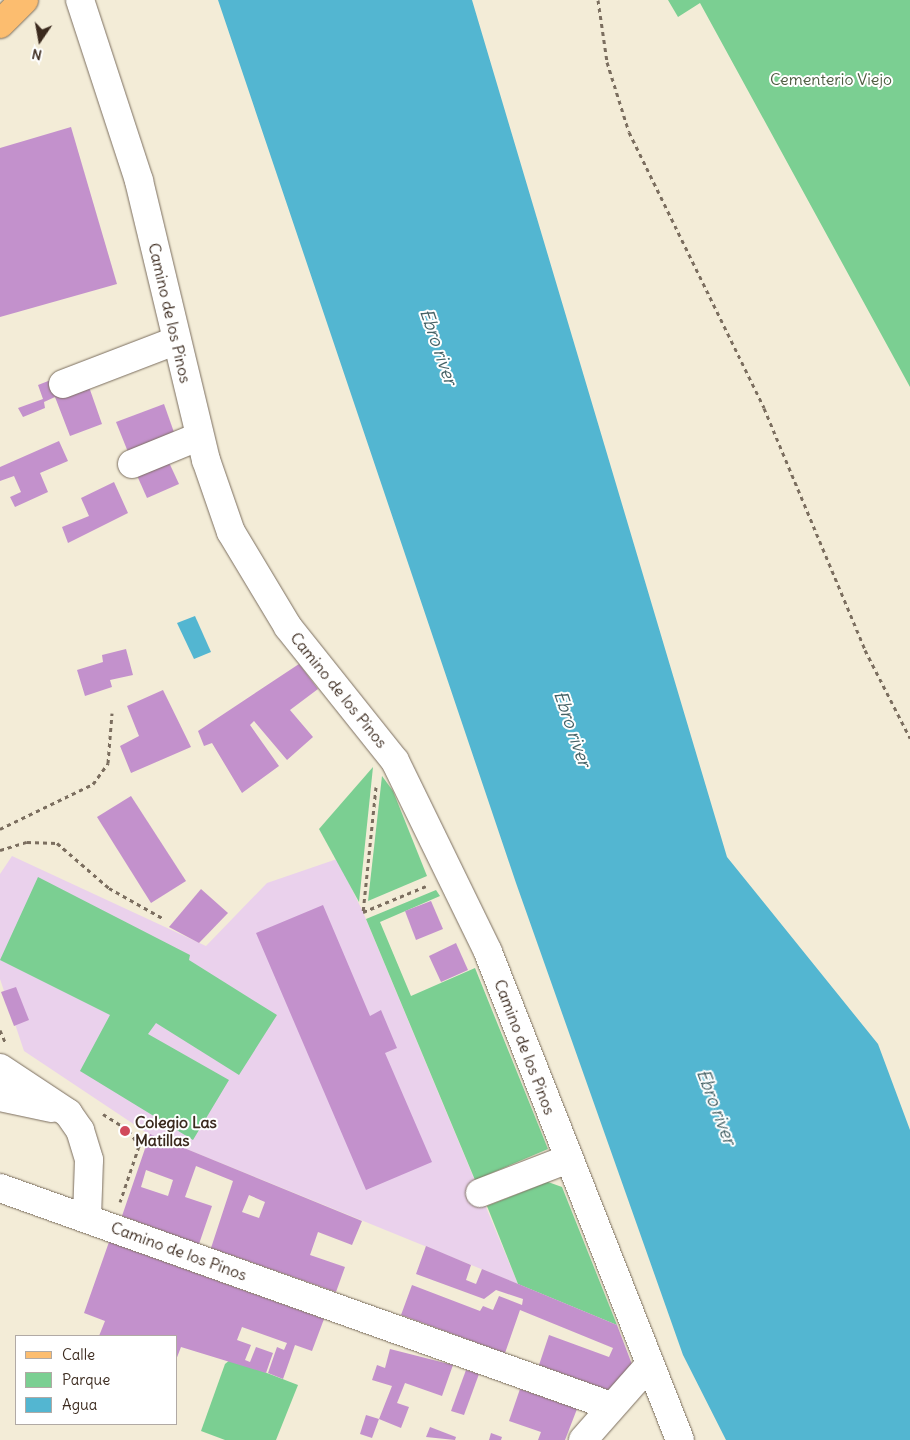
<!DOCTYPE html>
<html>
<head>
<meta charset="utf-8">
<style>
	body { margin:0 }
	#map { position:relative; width:910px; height:1440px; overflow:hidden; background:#f3ecd7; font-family:Delius,sans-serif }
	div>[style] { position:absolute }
	.built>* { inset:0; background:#ead1ec }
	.green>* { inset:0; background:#7bcf92 }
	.water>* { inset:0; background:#53b6d1 }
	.building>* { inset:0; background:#c391cc }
	.path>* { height:3px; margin-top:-1.5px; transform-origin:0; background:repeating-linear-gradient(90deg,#7b6e5f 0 4px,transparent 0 8px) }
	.roads { filter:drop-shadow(0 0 1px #7b6e5f) drop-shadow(0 0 1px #7b6e5f) }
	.minor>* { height:28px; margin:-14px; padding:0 14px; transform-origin:14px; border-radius:14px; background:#fff }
	.major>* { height:28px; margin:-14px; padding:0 14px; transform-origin:14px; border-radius:14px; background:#fcbd6f }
	.dots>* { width:14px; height:14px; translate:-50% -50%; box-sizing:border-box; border:2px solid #fff; border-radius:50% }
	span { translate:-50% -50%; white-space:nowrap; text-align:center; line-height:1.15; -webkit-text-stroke:4px #fff; paint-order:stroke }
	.park-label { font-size:16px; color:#4e5c41 }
	.street-label { font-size:16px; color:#3b2a1e }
	.poi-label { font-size:16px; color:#3b2a1e; font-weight:700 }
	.left { translate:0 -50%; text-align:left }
	.water-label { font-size:18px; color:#456266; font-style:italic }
	.legend { position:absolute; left:15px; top:1335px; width:162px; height:90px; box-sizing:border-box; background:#fff; border:1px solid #b1aaa5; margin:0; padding:6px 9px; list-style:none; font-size:15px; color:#3b2a1e }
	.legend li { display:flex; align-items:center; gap:10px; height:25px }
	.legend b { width:25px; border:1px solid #b1aaa5 }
	.north { position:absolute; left:15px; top:15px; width:50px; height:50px; -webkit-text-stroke:4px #fff; paint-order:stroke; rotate:192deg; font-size:14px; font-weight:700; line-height:20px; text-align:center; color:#3b2a1e }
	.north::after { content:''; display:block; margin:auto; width:18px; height:22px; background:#3b2a1e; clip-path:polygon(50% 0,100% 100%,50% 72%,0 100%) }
</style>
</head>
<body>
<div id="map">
	<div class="built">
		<div style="clip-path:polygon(12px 856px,206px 946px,267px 883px,337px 859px,363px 912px,518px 1284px,147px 1133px,24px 1051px,0 979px,0 874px)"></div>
	</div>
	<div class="green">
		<div style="clip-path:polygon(668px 0,910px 0,910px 387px,700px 3px,678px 17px)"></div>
		<div style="clip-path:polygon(373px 767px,359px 902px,319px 829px)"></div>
		<div style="clip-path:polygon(382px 776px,393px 791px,427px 876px,368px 901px)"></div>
		<div style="clip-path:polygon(38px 877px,190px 955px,189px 960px,277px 1015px,239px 1075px,156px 1023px,148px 1034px,229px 1080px,193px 1140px,80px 1071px,110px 1015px,0 960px)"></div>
		<div style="clip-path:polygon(436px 890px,440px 896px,380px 922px,411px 996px,475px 968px,548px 1149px,475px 1180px,366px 919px)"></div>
		<div style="clip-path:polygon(548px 1182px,562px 1187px,617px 1325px,518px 1284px,487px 1206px)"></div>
		<div style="clip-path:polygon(231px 1359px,298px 1385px,276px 1440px,225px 1440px,201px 1431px,225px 1364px)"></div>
	</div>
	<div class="water">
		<div style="clip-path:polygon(218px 0,472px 0,727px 857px,878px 1044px,910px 1130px,910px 1440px,726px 1440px,683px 1355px,516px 883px)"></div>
		<div style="clip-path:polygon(195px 616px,211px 652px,194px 659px,177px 623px)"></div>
	</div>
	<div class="building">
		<div style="clip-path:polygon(71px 127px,117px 284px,0 317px,0 148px)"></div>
		<div style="clip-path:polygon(56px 378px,88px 384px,102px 424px,70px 436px,55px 397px,44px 402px,45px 408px,23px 417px,18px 408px,43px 399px,38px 385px)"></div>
		<div style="clip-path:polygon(164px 404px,176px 438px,130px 457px,116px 422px)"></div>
		<div style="clip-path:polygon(59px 441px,68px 461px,40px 473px,48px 492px,15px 507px,10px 497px,21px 492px,14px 476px,0 481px,0 467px)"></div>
		<div style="clip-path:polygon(166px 456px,179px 484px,147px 498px,135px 471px)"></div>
		<div style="clip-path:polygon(114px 482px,128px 513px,68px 543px,62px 527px,89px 516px,81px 498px)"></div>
		<div style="clip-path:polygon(126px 649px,133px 675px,110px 680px,112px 687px,85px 696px,77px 670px,103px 662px,102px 655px)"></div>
		<div style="clip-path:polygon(299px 664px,318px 689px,290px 710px,313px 737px,287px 760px,254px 721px,250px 725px,279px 766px,242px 793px,212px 743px,204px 746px,198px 731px)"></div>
		<div style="clip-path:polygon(163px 690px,191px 747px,131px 773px,120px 746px,139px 736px,127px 706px)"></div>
		<div style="clip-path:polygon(131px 796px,186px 881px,151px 903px,97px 817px)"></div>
		<div style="clip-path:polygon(201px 889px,228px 913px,199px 943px,169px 927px)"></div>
		<div style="clip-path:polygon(431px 901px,443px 929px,416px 940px,405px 911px)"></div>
		<div style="clip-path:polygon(323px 905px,370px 1016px,381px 1010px,397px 1048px,385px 1053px,432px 1162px,366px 1190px,256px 933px)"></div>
		<div style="clip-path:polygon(456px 943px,468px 970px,441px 982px,429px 956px)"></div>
		<div style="clip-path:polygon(16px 987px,29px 1020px,14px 1026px,1px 992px)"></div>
		<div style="clip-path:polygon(evenodd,150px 1134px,362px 1221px,352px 1245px,318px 1232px,310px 1255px,345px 1267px,336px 1292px,211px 1248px,233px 1181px,196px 1166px,185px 1197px,212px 1206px,199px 1244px,122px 1216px,150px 1134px,146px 1170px,173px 1180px,168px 1196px,141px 1187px,146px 1170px,150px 1134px,249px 1195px,265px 1202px,259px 1218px,242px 1212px,249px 1195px)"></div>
		<div style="clip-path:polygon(109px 1242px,324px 1319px,312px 1351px,295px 1345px,283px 1379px,268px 1373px,277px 1347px,284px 1350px,287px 1343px,242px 1327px,237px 1340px,251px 1345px,245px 1360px,250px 1362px,256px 1347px,273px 1353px,266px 1373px,181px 1347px,176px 1360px,176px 1336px,99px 1336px,105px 1321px,84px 1313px)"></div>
		<div style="clip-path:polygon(426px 1246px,471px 1265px,466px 1280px,476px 1284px,482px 1269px,617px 1325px,633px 1367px,614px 1392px,539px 1365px,549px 1335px,609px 1357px,613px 1348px,520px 1310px,505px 1353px,401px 1315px,412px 1285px,480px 1311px,483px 1306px,493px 1310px,499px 1296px,522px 1305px,523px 1299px,496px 1290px,484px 1299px,416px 1274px)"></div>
		<div style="clip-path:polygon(390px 1349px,453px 1365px,442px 1396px,405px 1383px,397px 1403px,409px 1407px,401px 1428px,379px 1419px,392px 1386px,372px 1380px,377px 1365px,385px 1368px)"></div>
		<div style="clip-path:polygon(466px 1370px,479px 1374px,464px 1415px,451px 1411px)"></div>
		<div style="clip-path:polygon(520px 1389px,577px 1409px,565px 1440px,538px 1440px,541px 1432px,509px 1421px)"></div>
		<div style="clip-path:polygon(366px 1415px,379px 1419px,372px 1438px,360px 1434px)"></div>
		<div style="clip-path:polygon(430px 1427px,456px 1437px,455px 1440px,426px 1437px)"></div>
		<div style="clip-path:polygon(491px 1433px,502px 1437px,501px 1440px,489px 1440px)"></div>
	</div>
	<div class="path">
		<div style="left:598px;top:0;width:63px;rotate:81.7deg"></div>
		<div style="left:607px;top:62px;width:73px;rotate:72.6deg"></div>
		<div style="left:629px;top:132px;width:307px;rotate:63.9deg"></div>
		<div style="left:764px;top:408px;width:262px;rotate:67.3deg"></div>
		<div style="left:865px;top:650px;width:99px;rotate:62.9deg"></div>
		<div style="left:376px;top:787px;width:126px;rotate:95.9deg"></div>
		<div style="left:363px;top:912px;width:68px;rotate:-22.4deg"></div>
		<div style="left:0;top:829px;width:103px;rotate:-25.8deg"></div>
		<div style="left:93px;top:784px;width:26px;rotate:-54deg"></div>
		<div style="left:108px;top:763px;width:50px;rotate:-85.4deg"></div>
		<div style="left:0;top:850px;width:28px;rotate:-17deg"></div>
		<div style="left:27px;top:842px;width:30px;rotate:2deg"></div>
		<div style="left:57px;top:843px;width:69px;rotate:40.9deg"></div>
		<div style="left:109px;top:888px;width:63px;rotate:29.4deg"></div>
		<div style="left:0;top:1030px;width:13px;rotate:67deg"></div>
		<div style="left:103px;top:1114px;width:31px;rotate:32deg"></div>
		<div style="left:129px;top:1130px;width:19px;rotate:58deg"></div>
		<div style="left:139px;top:1146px;width:59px;rotate:108.7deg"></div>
	</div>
	<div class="roads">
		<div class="minor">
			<div style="left:80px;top:0;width:190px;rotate:71.9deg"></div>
			<div style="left:139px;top:181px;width:287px;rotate:76.5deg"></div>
			<div style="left:206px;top:460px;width:76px;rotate:70.9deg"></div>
			<div style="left:231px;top:532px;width:111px;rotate:59deg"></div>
			<div style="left:288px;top:627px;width:171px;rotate:51.4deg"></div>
			<div style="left:395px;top:761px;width:212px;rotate:64deg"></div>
			<div style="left:488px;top:952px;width:524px;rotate:68.52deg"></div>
			<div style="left:63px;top:384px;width:120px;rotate:-21deg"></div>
			<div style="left:132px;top:464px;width:61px;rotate:-22.3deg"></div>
			<div style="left:0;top:1068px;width:82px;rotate:33.5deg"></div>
			<div style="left:68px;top:1113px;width:21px;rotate:55deg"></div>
			<div style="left:80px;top:1130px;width:31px;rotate:73deg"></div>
			<div style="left:89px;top:1160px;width:58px;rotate:92deg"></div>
			<div style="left:0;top:1097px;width:53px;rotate:11.9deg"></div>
			<div style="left:0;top:1188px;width:649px;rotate:19.64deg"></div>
			<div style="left:480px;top:1193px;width:94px;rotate:-21.1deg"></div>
			<div style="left:583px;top:1440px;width:101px;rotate:-48.6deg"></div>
		</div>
		<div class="major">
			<div style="left:0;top:24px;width:34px;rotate:-45deg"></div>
		</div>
	</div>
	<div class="dots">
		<div style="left:125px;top:1131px;background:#d1495b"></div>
	</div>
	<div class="park-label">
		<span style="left:831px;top:79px">Cementerio Viejo</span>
	</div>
	<div class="street-label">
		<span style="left:170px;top:313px;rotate:77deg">Camino de los Pinos</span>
		<span style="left:339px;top:690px;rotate:51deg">Camino de los Pinos</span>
		<span style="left:525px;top:1047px;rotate:69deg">Camino de los Pinos</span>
		<span style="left:179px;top:1251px;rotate:20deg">Camino de los Pinos</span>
	</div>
	<div class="poi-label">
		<span class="left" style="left:135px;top:1131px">Colegio Las<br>Matillas</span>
	</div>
	<div class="water-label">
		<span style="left:438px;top:347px;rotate:71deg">Ebro river</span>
		<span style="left:572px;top:729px;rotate:71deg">Ebro river</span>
		<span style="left:716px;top:1107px;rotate:69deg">Ebro river</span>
	</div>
	<ul class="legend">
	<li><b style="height:6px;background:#fcbd6f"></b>Calle</li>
	<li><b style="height:14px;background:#7bcf92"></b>Parque</li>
	<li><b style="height:14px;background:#53b6d1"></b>Agua</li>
	</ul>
	<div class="north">N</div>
</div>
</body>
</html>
